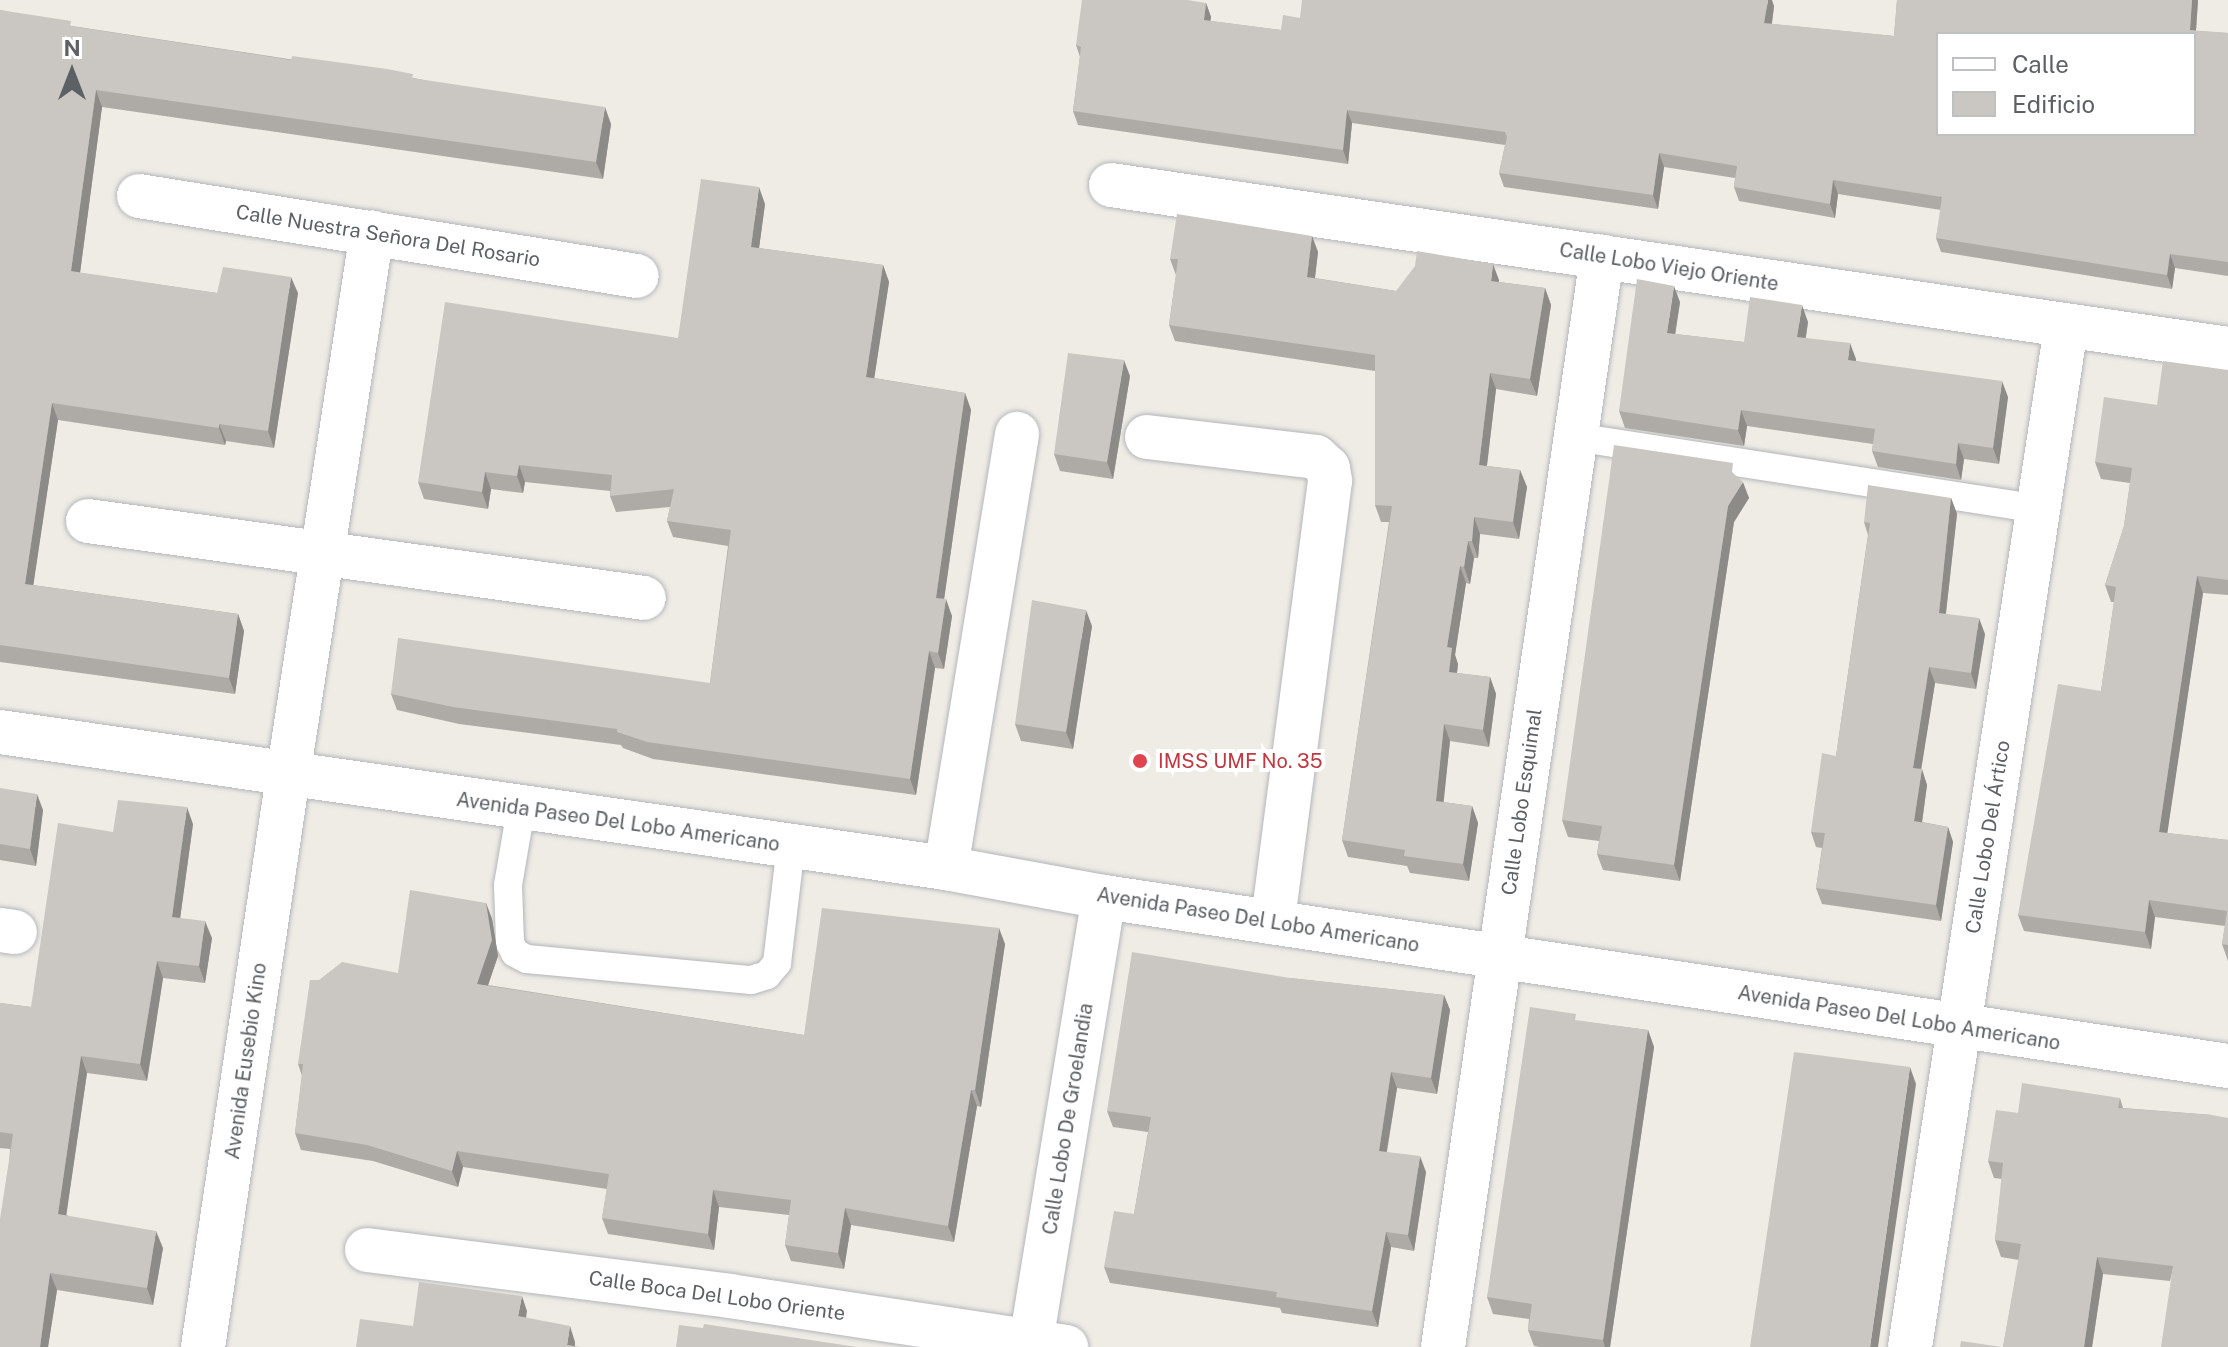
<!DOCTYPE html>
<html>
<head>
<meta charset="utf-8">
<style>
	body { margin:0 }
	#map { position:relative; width:2228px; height:1347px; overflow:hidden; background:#efece6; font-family:"Public Sans",sans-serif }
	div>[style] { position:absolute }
	.roads { filter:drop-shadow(0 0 2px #b3b6ba) drop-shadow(0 0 2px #b3b6ba) }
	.lane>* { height:28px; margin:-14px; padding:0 14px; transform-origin:14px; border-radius:14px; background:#fff }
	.street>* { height:44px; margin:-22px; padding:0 22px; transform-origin:22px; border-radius:22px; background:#fff }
	.secondary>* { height:44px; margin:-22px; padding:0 22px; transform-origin:22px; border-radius:22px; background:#fff }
	.wall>* { inset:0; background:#aeaba7 }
	.shaded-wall>* { inset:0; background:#8d8b88 }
	.building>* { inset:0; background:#cac7c2 }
	.dots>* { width:22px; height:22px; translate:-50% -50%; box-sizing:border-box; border:4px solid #fff; border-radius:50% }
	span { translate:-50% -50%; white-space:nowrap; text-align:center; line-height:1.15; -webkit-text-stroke:8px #fff; paint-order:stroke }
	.street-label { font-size:20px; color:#5d6165 }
	.health-label { font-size:20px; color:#be3a42 }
	.left { translate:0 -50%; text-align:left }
	.legend { position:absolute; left:1936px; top:32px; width:260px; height:104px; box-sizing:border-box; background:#fff; border:2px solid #bec0c1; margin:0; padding:10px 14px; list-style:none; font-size:24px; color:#5d6165 }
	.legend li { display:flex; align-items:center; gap:16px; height:40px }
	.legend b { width:40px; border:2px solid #bec0c1 }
	.north { position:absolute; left:32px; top:32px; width:80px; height:80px; -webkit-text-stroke:6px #fff; paint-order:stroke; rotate:0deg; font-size:22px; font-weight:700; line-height:32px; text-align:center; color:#5d6165 }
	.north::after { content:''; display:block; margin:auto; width:28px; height:36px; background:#5d6165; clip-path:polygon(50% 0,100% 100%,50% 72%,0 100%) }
</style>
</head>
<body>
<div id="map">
	<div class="roads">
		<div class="lane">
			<div style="left:1575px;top:437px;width:470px;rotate:8.8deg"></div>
			<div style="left:521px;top:809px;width:77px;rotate:99.7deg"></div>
			<div style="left:508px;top:885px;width:58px;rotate:88deg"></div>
			<div style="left:510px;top:943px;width:11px;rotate:63deg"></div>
			<div style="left:515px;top:953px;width:13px;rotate:27deg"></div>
			<div style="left:527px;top:959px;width:225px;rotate:5.4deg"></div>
			<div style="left:751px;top:980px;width:17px;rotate:-17deg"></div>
			<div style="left:767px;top:975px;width:16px;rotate:-50deg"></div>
			<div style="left:777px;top:963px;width:118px;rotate:-83.2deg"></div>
		</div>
		<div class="street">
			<div style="left:1111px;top:185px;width:1129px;rotate:8.35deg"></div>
			<div style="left:139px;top:196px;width:504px;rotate:9.13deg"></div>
			<div style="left:1147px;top:437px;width:170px;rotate:6.7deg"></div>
			<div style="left:1316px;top:457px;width:16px;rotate:43deg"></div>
			<div style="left:1328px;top:468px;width:13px;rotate:81deg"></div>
			<div style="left:1330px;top:481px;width:445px;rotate:97.4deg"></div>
			<div style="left:88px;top:521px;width:561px;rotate:7.88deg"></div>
			<div style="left:288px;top:776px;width:550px;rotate:-81.22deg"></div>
			<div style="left:946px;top:868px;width:440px;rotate:-80.7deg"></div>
			<div style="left:0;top:930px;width:15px;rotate:8deg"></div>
			<div style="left:367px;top:1250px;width:366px;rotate:7.2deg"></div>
			<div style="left:730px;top:1296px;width:340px;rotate:8.6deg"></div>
			<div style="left:1031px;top:1342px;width:451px;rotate:-80.7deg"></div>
			<div style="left:1443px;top:1347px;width:1102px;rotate:-81.7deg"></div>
			<div style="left:1910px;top:1347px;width:1032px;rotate:-81.3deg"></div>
		</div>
		<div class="secondary">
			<div style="left:0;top:732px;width:956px;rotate:8.18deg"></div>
			<div style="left:946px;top:868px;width:161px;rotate:10.4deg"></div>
			<div style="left:1104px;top:897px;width:1137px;rotate:8.55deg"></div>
			<div style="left:203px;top:1347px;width:577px;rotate:-81.53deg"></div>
		</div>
	</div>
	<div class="wall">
		<div style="clip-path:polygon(1897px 0,2198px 0,2196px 31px,2228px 33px,2228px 276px,2175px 268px,2172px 289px,1941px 252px,1936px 238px,1941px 210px,1838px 194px,1835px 218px,1739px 201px,1734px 187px,1735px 178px,1664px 167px,1658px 209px,1504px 187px,1499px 173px,1505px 145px,1352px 123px,1348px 164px,1078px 125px,1073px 111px,1080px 57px,1076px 45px,1206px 3px,1211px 17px,1210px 21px,1281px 30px,1300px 18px,1774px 6px,1772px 24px,1894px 36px)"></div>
		<div style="clip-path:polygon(0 10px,72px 26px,414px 78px,611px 124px,603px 179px,102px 107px,80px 273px,217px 293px,298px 293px,274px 448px,226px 441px,225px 445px,58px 420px,33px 585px,238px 614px,244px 631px,235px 694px,0 662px)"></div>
		<div style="clip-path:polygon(765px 204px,759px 248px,883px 265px,889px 282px,874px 378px,965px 393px,971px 410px,944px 599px,952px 616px,944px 669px,935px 668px,916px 795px,653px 759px,623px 748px,621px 745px,459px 724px,397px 710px,391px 694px,710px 683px,728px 546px,673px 537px,667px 521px,670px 507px,616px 512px,610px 496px,610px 491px,525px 482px,523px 493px,491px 489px,488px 509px,424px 499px,418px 482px,678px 338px)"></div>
		<div style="clip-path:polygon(1312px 236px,1318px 252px,1315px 278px,1396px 291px,1499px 280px,1499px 282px,1545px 288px,1551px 305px,1537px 396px,1496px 389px,1487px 466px,1520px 470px,1527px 487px,1519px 539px,1480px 534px,1478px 558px,1474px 558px,1470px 584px,1466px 583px,1455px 655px,1458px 664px,1457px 673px,1490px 677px,1496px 694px,1489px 747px,1450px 741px,1443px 802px,1472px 806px,1478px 823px,1469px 881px,1410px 873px,1407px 866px,1348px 857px,1342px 840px,1389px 522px,1381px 522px,1375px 505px,1375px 371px,1175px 341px,1169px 325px,1176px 275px,1170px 259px)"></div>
		<div style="clip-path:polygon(1680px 302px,1675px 334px,1744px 342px,1808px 322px,1806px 338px,1856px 359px,1856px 361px,2008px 397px,1999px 464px,1964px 459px,1961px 480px,1878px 467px,1872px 451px,1873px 444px,1747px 426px,1744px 446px,1625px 428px,1619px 411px)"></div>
		<div style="clip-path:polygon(2228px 370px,2228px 595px,2203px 593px,2167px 833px,2228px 840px,2228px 961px,2222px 944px,2225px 926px,2155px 917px,2151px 949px,2024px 931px,2018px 915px,2101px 691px,2114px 602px,2111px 602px,2105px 585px,2124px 526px,2130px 483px,2101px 479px,2095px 462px,2157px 405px)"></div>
		<div style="clip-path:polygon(1130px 376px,1113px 479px,1060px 471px,1054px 454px)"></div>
		<div style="clip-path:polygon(1738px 477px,1749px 498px,1734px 522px,1680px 881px,1603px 870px,1597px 854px,1599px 841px,1568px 837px,1562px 820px)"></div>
		<div style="clip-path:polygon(1951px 498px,1957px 514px,1946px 614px,1985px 634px,1976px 689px,1935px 683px,1921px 769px,1927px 785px,1922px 822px,1948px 827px,1953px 842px,1941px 921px,1822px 904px,1816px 888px,1822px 848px,1816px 847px,1811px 832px,1836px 756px,1868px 535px,1864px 522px)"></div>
		<div style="clip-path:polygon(1092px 626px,1073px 749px,1021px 741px,1015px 724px)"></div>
		<div style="clip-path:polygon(0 788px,43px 810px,36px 866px,0 860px)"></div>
		<div style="clip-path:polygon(193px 824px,180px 918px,212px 938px,205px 983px,163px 978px,147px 1081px,87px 1073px,66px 1215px,163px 1248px,153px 1305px,57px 1290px,48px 1347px,0 1347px,10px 1149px,0 1148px,0 1003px,31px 1007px,113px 832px)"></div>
		<div style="clip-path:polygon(486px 903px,492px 919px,498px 956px,488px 985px,804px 1035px,1005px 944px,981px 1107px,977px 1106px,954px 1242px,851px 1225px,844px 1269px,791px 1261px,785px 1245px,789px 1215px,719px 1207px,714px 1250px,608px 1234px,602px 1218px,607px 1189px,463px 1167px,458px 1187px,373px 1161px,301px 1150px,295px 1133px,302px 1076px,298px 1064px,319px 980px,398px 973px)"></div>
		<div style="clip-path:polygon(1290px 978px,1444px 995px,1450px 1010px,1437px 1094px,1397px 1088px,1387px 1152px,1426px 1172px,1414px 1251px,1391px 1247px,1378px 1327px,1282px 1313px,1280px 1308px,1110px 1283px,1104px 1267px,1134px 1214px,1148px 1132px,1113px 1127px,1107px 1111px)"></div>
		<div style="clip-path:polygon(1579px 1021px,1648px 1030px,1654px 1047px,1610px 1347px,1540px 1347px,1534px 1346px,1528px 1330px,1529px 1319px,1493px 1314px,1487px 1297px)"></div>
		<div style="clip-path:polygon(2120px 1098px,2123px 1108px,2212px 1115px,2170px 1281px,2103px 1274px,2092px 1347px,2003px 1347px,2019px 1260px,2001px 1257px,1995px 1240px,2002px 1179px,1994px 1178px,1988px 1161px,2018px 1113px)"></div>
	</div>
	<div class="shaded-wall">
		<div style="clip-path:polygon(1768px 0,1772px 0,1774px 6px,1770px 37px,1764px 23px)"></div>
		<div style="clip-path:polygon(2192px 0,2198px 0,2195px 44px,2190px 30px)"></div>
		<div style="clip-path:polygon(1206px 3px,1211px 17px,1209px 34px,1204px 20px)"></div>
		<div style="clip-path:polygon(96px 90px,102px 107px,78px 288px,71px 271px)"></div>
		<div style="clip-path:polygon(605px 107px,611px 124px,603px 179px,596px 162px)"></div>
		<div style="clip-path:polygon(1347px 110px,1352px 123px,1348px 164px,1343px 150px)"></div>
		<div style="clip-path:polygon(1659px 153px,1664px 167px,1658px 209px,1653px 195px)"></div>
		<div style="clip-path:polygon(1833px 180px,1838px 194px,1835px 218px,1830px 204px)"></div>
		<div style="clip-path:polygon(759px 187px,765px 204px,757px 263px,751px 247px)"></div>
		<div style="clip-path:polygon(1312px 236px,1318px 252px,1313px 294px,1307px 277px)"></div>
		<div style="clip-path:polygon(2170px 254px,2175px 268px,2172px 289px,2167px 275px)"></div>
		<div style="clip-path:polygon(1493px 264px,1499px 280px,1497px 297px,1491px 281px)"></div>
		<div style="clip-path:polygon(883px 265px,889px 282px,872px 393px,866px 377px)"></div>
		<div style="clip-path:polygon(291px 277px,298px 293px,274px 448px,268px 431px)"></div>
		<div style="clip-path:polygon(1674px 286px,1680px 302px,1673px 349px,1667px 333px)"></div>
		<div style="clip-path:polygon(1545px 288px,1551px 305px,1537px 396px,1530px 379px)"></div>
		<div style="clip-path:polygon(1802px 305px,1808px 322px,1803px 353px,1797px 337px)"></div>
		<div style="clip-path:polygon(1850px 343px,1856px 359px,1854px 376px,1848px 360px)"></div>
		<div style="clip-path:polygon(1124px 360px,1130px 376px,1113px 479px,1107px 462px)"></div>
		<div style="clip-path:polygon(1490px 373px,1496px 389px,1485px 481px,1479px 465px)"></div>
		<div style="clip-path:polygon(2002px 381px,2008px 397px,1999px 464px,1993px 448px)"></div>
		<div style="clip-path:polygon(965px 393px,971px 410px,942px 614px,936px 598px)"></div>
		<div style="clip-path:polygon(52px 403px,58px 420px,31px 601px,25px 584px)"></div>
		<div style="clip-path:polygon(1741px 410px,1747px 426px,1744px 446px,1738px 430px)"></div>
		<div style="clip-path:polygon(219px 424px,226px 441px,225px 445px,219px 428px)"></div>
		<div style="clip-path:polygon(1958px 443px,1964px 459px,1961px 480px,1956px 464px)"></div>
		<div style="clip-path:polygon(519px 465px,525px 482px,523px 493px,517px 476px)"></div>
		<div style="clip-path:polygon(1520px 470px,1527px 487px,1519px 539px,1513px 522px)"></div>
		<div style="clip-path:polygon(485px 472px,491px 489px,488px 509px,482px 492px)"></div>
		<div style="clip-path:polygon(1743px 482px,1749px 498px,1734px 522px,1680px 881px,1674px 865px,1728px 506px)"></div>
		<div style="clip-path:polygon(1951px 498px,1957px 514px,1944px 629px,1939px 613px)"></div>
		<div style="clip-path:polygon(1474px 517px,1480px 534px,1478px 558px,1472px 541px)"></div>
		<div style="clip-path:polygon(1468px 541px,1474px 558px,1470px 584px,1464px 567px)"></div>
		<div style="clip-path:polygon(1460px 566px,1466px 583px,1455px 655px,1458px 664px,1455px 689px,1449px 672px,1447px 647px)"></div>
		<div style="clip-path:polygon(2197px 576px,2203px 593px,2165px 849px,2159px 832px)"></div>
		<div style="clip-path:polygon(946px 599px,952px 616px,944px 669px,938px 653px)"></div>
		<div style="clip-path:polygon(1086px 610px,1092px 626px,1073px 749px,1066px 732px)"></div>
		<div style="clip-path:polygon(238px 614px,244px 631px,235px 694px,229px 678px)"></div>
		<div style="clip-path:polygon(1979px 618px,1985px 634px,1976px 689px,1971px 673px)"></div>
		<div style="clip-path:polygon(929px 651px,935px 668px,916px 795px,910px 779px)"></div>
		<div style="clip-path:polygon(1929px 667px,1935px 683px,1919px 783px,1913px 768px)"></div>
		<div style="clip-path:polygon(1490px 677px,1496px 694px,1489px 747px,1483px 730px)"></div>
		<div style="clip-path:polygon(1444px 724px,1450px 741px,1442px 818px,1436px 801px)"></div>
		<div style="clip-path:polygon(1922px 769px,1927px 785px,1920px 837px,1914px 821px)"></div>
		<div style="clip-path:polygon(37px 794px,43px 810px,36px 866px,30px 849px)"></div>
		<div style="clip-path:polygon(1472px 806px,1478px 823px,1469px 881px,1463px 864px)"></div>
		<div style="clip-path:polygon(187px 807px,193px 824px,178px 934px,172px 917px)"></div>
		<div style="clip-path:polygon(1948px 827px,1953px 842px,1941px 921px,1936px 905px)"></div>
		<div style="clip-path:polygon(2149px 900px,2155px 917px,2151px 949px,2145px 932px)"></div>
		<div style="clip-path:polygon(486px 903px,492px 919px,498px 956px,483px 1000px,477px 984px)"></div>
		<div style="clip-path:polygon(205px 921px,212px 938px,205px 983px,199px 966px)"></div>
		<div style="clip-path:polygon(999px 928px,1005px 944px,981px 1107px,975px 1090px)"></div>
		<div style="clip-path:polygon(157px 961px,163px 978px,147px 1081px,140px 1064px)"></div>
		<div style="clip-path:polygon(1444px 995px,1450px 1010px,1437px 1094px,1431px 1078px)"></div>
		<div style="clip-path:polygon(1648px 1030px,1654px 1047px,1610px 1347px,1605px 1347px,1603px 1340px)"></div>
		<div style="clip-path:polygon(81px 1056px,87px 1073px,64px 1231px,58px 1214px)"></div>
		<div style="clip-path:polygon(1910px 1067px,1916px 1084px,1878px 1347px,1870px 1347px)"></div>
		<div style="clip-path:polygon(1391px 1072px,1397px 1088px,1384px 1167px,1379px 1151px)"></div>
		<div style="clip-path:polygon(971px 1090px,977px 1106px,954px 1242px,948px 1226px)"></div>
		<div style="clip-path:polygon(457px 1151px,463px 1167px,458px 1187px,452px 1171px)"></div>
		<div style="clip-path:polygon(1420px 1156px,1426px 1172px,1414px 1251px,1408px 1235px)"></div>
		<div style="clip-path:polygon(713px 1190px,719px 1207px,714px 1250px,708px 1234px)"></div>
		<div style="clip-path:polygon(845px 1208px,851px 1225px,844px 1269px,838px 1253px)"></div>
		<div style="clip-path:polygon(156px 1231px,163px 1248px,153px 1305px,147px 1288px)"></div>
		<div style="clip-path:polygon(1386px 1232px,1391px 1247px,1378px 1327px,1372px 1311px)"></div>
		<div style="clip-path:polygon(2097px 1257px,2103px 1274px,2092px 1347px,2084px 1347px)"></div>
		<div style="clip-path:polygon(50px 1273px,57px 1290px,48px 1347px,40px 1347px)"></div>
		<div style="clip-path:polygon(522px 1296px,527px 1311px,524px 1332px,518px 1316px)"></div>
		<div style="clip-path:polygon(570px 1326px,575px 1342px,575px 1347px,567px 1345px)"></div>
	</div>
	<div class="building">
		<div style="clip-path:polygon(evenodd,1082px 0,1187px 0,1206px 3px,1204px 20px,1281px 30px,1283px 15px,1300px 18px,1302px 0,1768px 0,1764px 23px,1894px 36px,1897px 0,2192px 0,2190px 30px,2228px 33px,2228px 262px,2170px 254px,2167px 275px,1936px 238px,1942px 197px,1833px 180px,1830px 204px,1734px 187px,1737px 166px,1659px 153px,1653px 195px,1499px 173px,1507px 137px,1505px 132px,1347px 110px,1343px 150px,1073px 111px,1081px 47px,1076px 45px,1082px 0,1938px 34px,2194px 34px,2194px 134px,1938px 134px,1938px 34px)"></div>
		<div style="clip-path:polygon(0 10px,71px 21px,70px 26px,129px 35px,291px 60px,292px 56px,387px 69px,413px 74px,412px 78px,605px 107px,596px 162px,96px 90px,71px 271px,217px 293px,223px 267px,291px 277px,268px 431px,219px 424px,219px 428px,52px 403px,25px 584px,238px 614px,229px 678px,0 645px)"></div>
		<div style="clip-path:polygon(701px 179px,759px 187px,751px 247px,883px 265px,866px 377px,965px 393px,936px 598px,946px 599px,938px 653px,929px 651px,910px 779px,647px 742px,617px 732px,617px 729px,453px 707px,391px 694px,398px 638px,710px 683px,731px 530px,667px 521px,674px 489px,610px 496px,612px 475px,519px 465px,517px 476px,485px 472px,482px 492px,418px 482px,445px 302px,678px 338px)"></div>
		<div style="clip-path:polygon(1177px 214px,1312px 236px,1307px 277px,1396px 291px,1415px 266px,1417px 251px,1493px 264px,1491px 281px,1545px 288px,1530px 379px,1490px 373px,1479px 465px,1520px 470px,1513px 522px,1474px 517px,1472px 541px,1468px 541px,1464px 567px,1460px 566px,1447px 647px,1452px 648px,1449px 672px,1490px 677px,1483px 730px,1444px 724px,1436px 801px,1472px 806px,1463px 864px,1404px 856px,1405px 850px,1342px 840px,1392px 506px,1375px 505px,1375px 355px,1169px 325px,1178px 259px,1170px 259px)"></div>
		<div style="clip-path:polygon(1637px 279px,1674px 286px,1667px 333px,1744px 342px,1750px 297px,1802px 305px,1797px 337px,1850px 343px,1848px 360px,2002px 381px,1993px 448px,1958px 443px,1956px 464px,1872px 451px,1875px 429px,1741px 410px,1738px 430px,1619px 411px)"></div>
		<div style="clip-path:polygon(1068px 353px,1124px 360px,1107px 462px,1054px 454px)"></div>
		<div style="clip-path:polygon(2163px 361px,2228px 370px,2228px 580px,2197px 576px,2159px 832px,2228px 840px,2228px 945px,2222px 944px,2227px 911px,2149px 900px,2145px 932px,2018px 915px,2058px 684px,2101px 691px,2116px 587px,2105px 585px,2124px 526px,2132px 468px,2095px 462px,2104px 397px,2157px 405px)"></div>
		<div style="clip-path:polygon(1614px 445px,1733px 463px,1732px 472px,1743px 482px,1728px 506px,1674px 865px,1597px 854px,1602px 826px,1562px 820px)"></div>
		<div style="clip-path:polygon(1868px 485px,1951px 498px,1939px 613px,1979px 618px,1971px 673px,1929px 667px,1913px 768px,1922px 769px,1914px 821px,1948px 827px,1936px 905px,1816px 888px,1825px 833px,1811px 832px,1822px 753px,1836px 756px,1870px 523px,1864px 522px)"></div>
		<div style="clip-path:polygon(1032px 600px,1086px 610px,1066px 732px,1015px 724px)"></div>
		<div style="clip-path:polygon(0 788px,37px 794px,30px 849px,0 844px)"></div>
		<div style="clip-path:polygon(118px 800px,187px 807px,172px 917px,205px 921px,199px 966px,157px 961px,140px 1064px,81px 1056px,58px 1214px,156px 1231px,147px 1288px,50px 1273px,40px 1347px,0 1347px,0 1219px,13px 1134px,0 1132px,0 1003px,31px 1007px,58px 823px,113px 832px)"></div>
		<div style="clip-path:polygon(410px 890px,486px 903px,492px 940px,477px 984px,804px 1035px,822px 908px,999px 928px,975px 1090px,971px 1090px,948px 1226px,845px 1208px,838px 1253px,785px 1245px,791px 1200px,713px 1190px,708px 1234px,602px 1218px,609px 1174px,457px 1151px,452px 1171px,367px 1145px,295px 1133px,303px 1064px,298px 1064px,310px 980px,319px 980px,342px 962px,398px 973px)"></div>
		<div style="clip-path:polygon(1132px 952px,1290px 978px,1444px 995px,1431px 1078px,1391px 1072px,1379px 1151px,1420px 1156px,1408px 1235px,1386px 1232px,1372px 1311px,1276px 1297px,1277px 1292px,1104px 1267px,1114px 1211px,1134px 1214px,1151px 1117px,1107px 1111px)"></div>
		<div style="clip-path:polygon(1530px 1007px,1576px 1014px,1575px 1020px,1648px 1030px,1603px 1340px,1528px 1330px,1532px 1304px,1487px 1297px)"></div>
		<div style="clip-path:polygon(1794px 1052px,1910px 1067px,1870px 1347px,1750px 1347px)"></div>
		<div style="clip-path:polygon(2022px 1083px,2120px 1098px,2118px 1108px,2212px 1115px,2228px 1118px,2228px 1347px,2161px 1347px,2173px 1266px,2097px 1257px,2084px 1347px,2003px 1347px,2021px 1244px,1995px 1240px,2003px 1163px,1988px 1161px,1996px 1110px,2018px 1113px)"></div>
		<div style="clip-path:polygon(419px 1282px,522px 1296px,518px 1316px,570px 1326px,567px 1345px,581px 1347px,356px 1347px,360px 1319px,413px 1326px)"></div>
		<div style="clip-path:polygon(704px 1324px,857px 1347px,676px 1347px,679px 1325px,703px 1328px)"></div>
		<div style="clip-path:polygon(1961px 1341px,2002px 1347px,1960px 1347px)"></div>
	</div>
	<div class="dots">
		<div style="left:1140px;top:761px;background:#e0444e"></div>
	</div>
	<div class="street-label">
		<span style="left:388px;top:236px;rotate:9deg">Calle Nuestra Señora Del Rosario</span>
		<span style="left:1669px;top:267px;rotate:9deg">Calle Lobo Viejo Oriente</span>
		<span style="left:1522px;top:802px;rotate:-82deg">Calle Lobo Esquimal</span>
		<span style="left:618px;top:822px;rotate:8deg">Avenida Paseo Del Lobo Americano</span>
		<span style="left:1988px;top:837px;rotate:-81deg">Calle Lobo Del Ártico</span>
		<span style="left:1258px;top:920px;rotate:9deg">Avenida Paseo Del Lobo Americano</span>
		<span style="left:1899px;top:1018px;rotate:9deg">Avenida Paseo Del Lobo Americano</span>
		<span style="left:246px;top:1061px;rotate:-82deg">Avenida Eusebio Kino</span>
		<span style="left:1068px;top:1119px;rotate:-81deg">Calle Lobo De Groelandia</span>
		<span style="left:717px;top:1296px;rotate:8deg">Calle Boca Del Lobo Oriente</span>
	</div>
	<div class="health-label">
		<span class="left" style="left:1158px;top:761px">IMSS UMF No. 35</span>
	</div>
	<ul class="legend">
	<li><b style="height:10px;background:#fff"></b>Calle</li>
	<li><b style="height:22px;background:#cac7c2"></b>Edificio</li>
	</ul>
	<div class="north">N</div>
</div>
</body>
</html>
